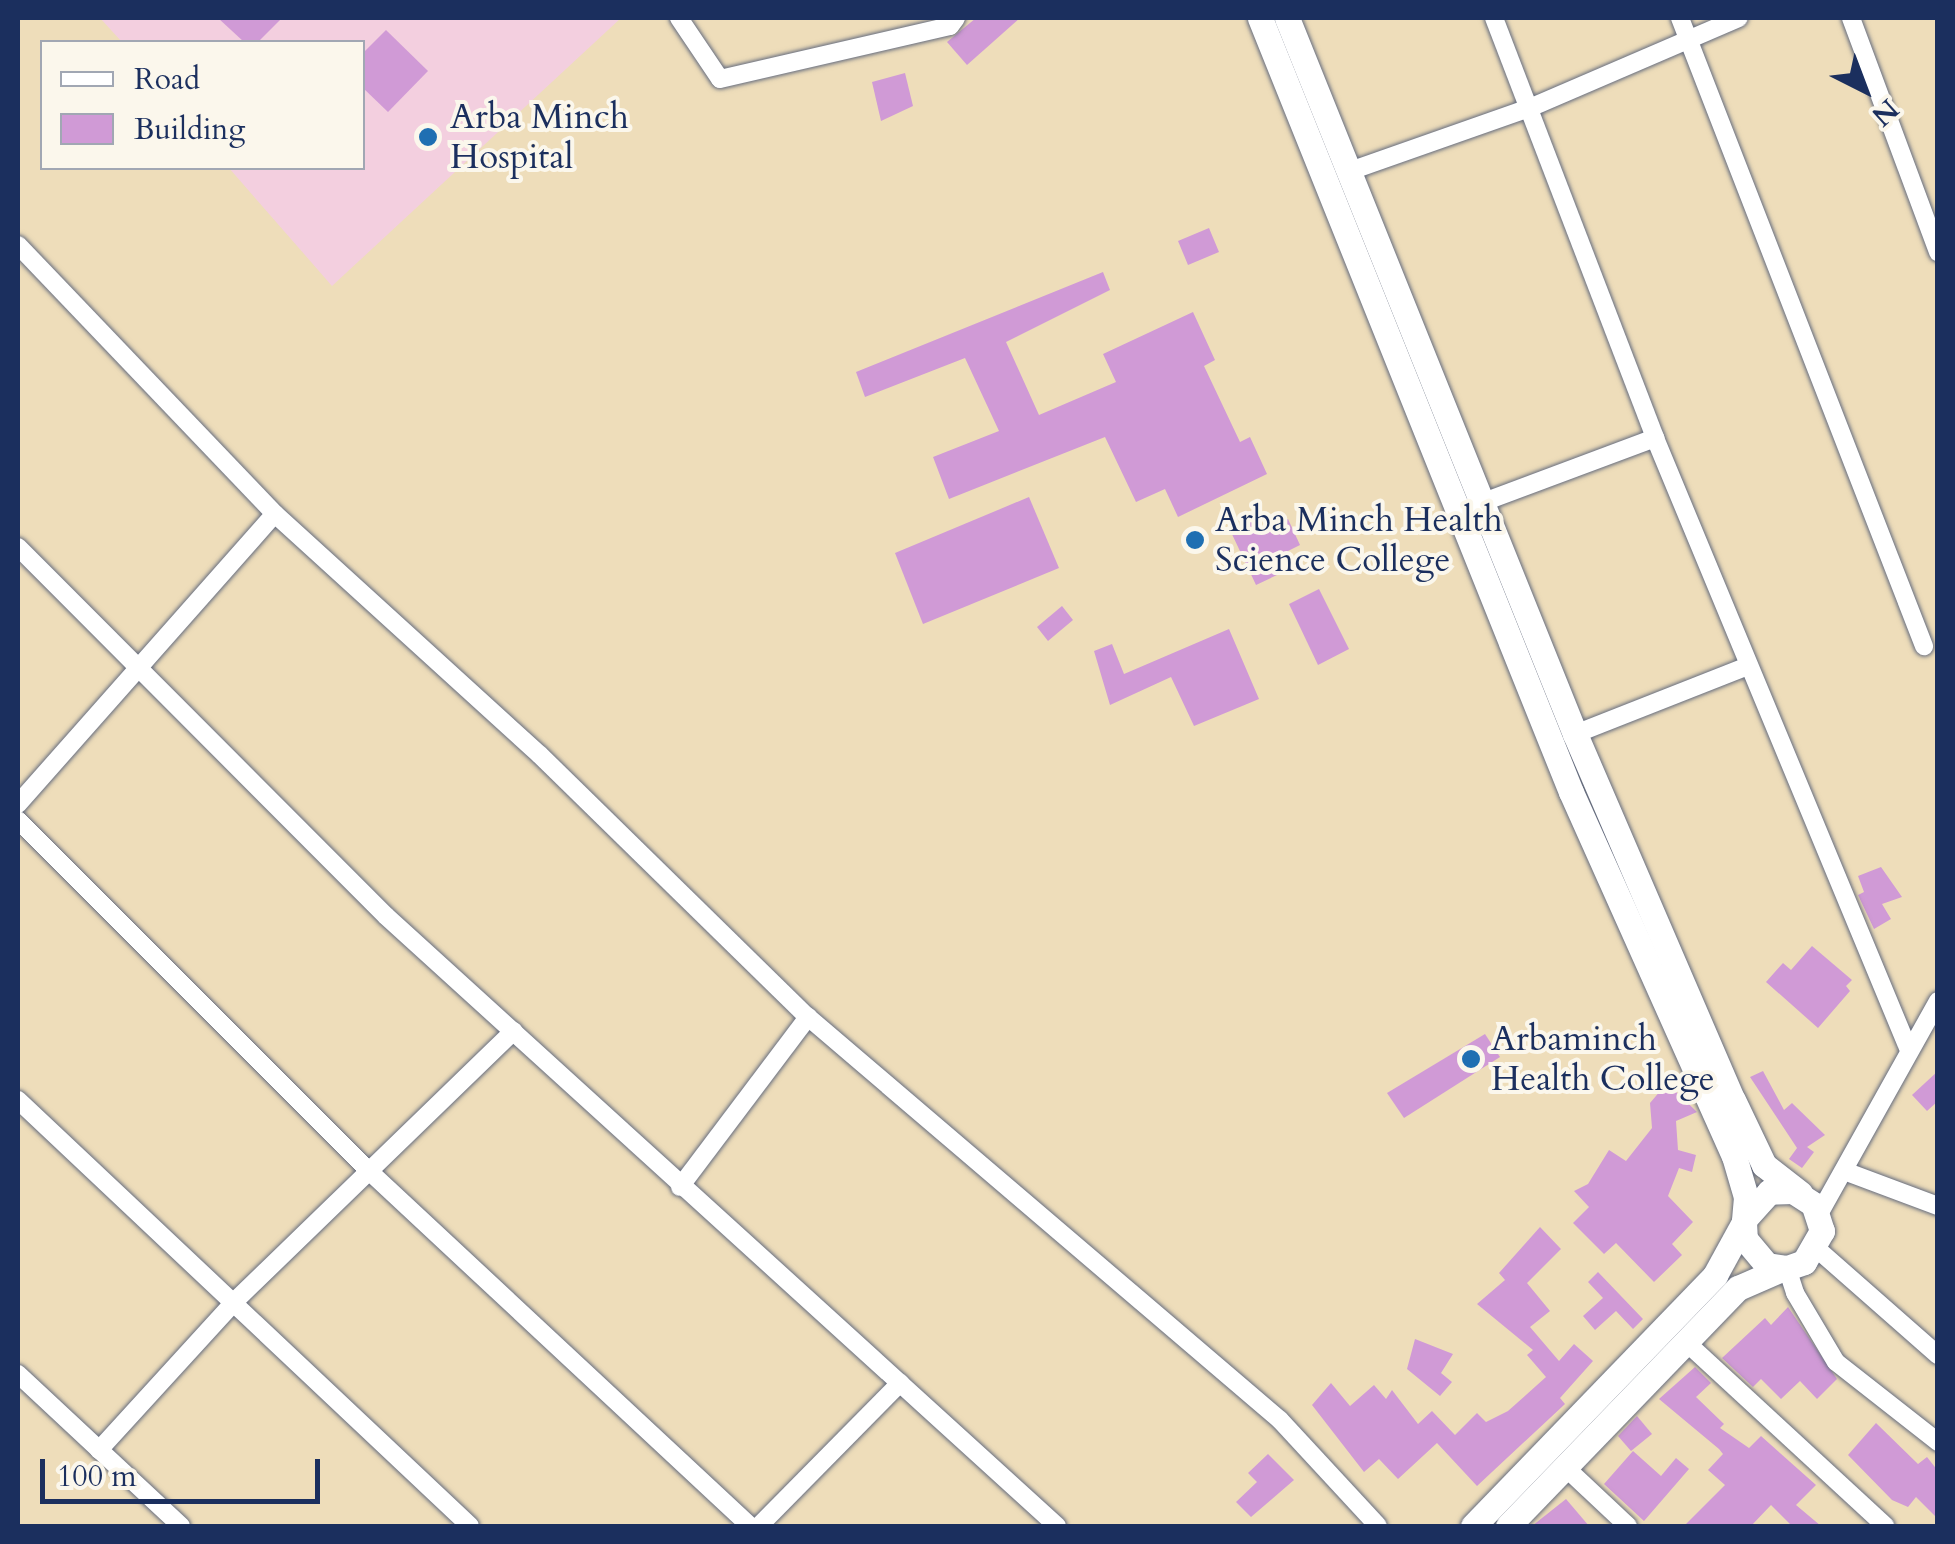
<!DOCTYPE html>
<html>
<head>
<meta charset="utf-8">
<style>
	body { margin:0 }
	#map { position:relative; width:1955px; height:1544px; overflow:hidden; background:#eeddba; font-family:Cardo,serif }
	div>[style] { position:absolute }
	.built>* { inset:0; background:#f3cfdf }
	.building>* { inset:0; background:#d09ad6 }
	.roads { filter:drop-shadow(0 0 2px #656c7e) drop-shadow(0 0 2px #656c7e) }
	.street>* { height:18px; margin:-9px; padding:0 9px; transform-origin:9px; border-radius:9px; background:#fff }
	.secondary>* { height:25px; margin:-12.5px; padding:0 12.5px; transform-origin:12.5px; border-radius:12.5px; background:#fff }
	.dots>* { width:28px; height:28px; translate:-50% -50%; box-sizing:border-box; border:5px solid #fbf7ec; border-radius:50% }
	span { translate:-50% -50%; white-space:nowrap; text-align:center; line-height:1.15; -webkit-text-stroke:8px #fbf7ec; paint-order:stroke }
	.poi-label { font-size:35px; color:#1b2f5e }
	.left { translate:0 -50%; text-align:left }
	.frame { position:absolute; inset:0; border:20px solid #1b2f5e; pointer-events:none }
	.legend { position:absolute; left:40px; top:40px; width:325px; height:130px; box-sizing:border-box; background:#fbf7ec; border:2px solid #a1a7b3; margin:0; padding:12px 18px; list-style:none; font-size:30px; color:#1b2f5e }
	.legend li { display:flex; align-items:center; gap:20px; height:50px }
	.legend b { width:50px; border:2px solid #a1a7b3 }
	.north { position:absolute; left:1815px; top:40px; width:100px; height:100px; -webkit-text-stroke:8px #fbf7ec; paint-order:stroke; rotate:138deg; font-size:28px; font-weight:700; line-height:40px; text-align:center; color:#1b2f5e }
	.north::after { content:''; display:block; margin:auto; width:35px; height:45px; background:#1b2f5e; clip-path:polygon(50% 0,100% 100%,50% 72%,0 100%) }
	.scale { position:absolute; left:40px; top:1459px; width:280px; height:45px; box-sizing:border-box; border:5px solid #1b2f5e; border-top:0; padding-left:12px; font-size:30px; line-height:35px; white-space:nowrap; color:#1b2f5e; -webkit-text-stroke:8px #fbf7ec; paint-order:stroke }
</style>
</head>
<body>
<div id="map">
	<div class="built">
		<div style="clip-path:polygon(100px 18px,621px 18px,332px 286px,229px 168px,362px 168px,362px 42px,122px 42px)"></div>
	</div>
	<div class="building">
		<div style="clip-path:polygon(218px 18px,282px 18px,258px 42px,244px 42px)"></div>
		<div style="clip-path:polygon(976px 18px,1020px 18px,967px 65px,947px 42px)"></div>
		<div style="clip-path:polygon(386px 30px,428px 71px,388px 112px,362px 87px,362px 54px)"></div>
		<div style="clip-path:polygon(905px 73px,913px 106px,881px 121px,872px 82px)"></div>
		<div style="clip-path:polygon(1209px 228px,1219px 252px,1188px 265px,1178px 241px)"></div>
		<div style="clip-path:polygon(1103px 272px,1110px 290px,1006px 342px,1039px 415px,1116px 382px,1103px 354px,1193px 312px,1215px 360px,1204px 366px,1240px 442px,1250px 437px,1267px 474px,1178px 517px,1165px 489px,1136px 502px,1105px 437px,949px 499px,933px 457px,999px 431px,965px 358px,865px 397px,856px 372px)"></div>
		<div style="clip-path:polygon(1029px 497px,1059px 568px,923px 624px,895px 553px)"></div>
		<div style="clip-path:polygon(1288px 519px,1300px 545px,1270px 560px,1277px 575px,1256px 585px,1230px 530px,1251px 520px,1258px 534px)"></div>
		<div style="clip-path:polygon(1319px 589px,1349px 649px,1318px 665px,1289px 604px)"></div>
		<div style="clip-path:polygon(1062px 606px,1073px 620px,1048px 641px,1037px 627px)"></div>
		<div style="clip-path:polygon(1229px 629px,1259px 699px,1194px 726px,1171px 677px,1110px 705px,1094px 651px,1112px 644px,1124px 674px)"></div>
		<div style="clip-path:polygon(1881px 867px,1902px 897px,1882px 904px,1891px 919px,1874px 929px,1858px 895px,1864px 892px,1858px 876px)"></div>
		<div style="clip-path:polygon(1812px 946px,1852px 980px,1846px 986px,1850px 991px,1818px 1028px,1766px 982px,1783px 963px,1791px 970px)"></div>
		<div style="clip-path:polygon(1485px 1034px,1500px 1057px,1404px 1118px,1387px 1093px)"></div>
		<div style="clip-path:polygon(1763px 1071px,1784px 1110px,1792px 1103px,1825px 1135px,1807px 1147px,1814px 1152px,1802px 1168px,1789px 1159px,1797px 1148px,1750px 1077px)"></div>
		<div style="clip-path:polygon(1938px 1071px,1938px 1101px,1927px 1111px,1912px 1095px)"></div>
		<div style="clip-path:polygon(1667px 1083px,1697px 1112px,1676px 1121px,1678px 1150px,1696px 1155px,1692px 1172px,1679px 1168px,1668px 1196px,1693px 1222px,1672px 1244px,1682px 1255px,1654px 1282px,1616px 1243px,1604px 1254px,1573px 1223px,1589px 1207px,1574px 1191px,1588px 1184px,1609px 1150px,1626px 1161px,1652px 1128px,1650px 1103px)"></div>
		<div style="clip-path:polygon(1540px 1227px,1561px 1249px,1527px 1283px,1550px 1311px,1530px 1327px,1559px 1361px,1574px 1344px,1593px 1361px,1560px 1398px,1565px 1404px,1477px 1486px,1437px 1443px,1398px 1479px,1379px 1459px,1364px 1472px,1312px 1405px,1331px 1383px,1350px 1406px,1374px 1385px,1386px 1399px,1392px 1390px,1418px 1424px,1432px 1411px,1455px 1435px,1477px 1413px,1486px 1422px,1508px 1411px,1546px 1377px,1527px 1355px,1533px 1350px,1477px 1304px,1505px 1280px,1499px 1273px)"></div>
		<div style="clip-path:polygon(1598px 1272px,1643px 1319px,1633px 1329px,1616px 1311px,1595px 1330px,1583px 1316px,1603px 1298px,1588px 1282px)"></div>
		<div style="clip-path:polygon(1788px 1307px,1837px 1379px,1817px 1399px,1800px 1381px,1781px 1399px,1761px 1379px,1753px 1387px,1722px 1358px,1765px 1318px,1771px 1325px)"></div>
		<div style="clip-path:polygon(1415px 1339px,1453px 1354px,1441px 1373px,1452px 1382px,1440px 1396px,1407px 1369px)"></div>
		<div style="clip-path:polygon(1695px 1367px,1711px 1383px,1696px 1397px,1724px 1424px,1720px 1428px,1749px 1448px,1761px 1436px,1816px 1485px,1796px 1505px,1821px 1526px,1792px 1526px,1771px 1505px,1751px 1526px,1684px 1526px,1725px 1485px,1708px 1470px,1723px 1454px,1719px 1449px,1659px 1399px)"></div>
		<div style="clip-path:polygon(1637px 1416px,1652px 1434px,1631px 1451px,1618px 1436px)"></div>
		<div style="clip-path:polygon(1876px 1423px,1918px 1464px,1927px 1457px,1938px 1471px,1938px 1519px,1916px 1497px,1908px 1507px,1892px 1500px,1848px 1455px)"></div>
		<div style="clip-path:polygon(1633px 1451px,1661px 1476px,1676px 1458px,1689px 1469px,1644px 1521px,1604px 1484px)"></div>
		<div style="clip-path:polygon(1268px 1454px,1294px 1480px,1251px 1517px,1236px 1502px,1257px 1482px,1248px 1473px)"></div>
		<div style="clip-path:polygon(1566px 1499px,1589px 1526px,1532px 1526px)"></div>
	</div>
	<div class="roads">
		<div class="street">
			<div style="left:679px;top:18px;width:73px;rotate:56.1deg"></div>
			<div style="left:720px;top:79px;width:236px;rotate:-13deg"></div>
			<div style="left:950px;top:26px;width:10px;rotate:-53deg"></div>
			<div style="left:1494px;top:18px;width:450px;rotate:69deg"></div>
			<div style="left:1655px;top:438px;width:660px;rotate:67.47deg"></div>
			<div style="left:1680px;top:18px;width:674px;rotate:68.77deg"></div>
			<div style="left:1851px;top:18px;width:250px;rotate:69.6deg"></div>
			<div style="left:1350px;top:171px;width:193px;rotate:-19.4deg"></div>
			<div style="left:1532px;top:107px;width:225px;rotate:-23.3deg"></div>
			<div style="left:18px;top:245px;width:372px;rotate:46.3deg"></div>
			<div style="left:275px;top:514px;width:358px;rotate:42.3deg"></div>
			<div style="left:540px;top:755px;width:375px;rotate:44.4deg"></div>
			<div style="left:808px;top:1017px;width:621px;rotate:40.49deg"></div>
			<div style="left:1280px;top:1420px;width:144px;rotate:47.2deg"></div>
			<div style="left:1481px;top:503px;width:186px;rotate:-20.5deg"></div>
			<div style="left:18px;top:547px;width:521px;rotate:45.08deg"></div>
			<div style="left:386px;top:916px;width:907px;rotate:42.27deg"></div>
			<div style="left:1575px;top:734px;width:186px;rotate:-21.5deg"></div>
			<div style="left:18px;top:804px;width:387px;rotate:-48.5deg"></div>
			<div style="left:18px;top:820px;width:496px;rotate:45deg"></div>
			<div style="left:369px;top:1171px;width:521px;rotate:42.98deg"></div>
			<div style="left:18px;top:1100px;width:621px;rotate:43.3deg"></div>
			<div style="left:1847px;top:1172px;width:97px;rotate:20.5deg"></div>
			<div style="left:680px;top:1187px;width:213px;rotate:-53deg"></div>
			<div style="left:1819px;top:1214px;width:244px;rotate:-60.8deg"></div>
			<div style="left:1816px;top:1248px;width:162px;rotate:41.3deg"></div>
			<div style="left:1787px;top:1268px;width:26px;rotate:72deg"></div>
			<div style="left:1795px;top:1293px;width:80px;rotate:59.3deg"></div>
			<div style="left:1836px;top:1362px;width:130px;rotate:38.1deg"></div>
			<div style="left:1687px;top:1343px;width:270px;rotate:42.7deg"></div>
			<div style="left:18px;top:1374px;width:223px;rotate:43deg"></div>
			<div style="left:99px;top:1450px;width:202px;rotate:-47.6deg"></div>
			<div style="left:235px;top:1301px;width:388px;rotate:-44.1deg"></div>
			<div style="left:1564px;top:1466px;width:88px;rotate:43.2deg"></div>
			<div style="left:759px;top:1526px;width:201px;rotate:-45.4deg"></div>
		</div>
		<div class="secondary">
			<div style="left:1260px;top:18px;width:834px;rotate:68.11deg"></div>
			<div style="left:1571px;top:792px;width:399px;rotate:65.9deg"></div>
			<div style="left:1734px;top:1156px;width:43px;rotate:73.7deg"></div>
			<div style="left:1746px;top:1197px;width:25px;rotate:95deg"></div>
			<div style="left:1744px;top:1222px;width:17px;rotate:87deg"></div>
			<div style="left:1745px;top:1239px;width:34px;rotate:50deg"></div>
			<div style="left:1767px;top:1265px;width:20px;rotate:9deg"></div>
			<div style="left:1787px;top:1268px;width:18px;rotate:-19deg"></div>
			<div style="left:1804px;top:1262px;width:36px;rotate:-60deg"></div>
			<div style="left:1822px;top:1231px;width:28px;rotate:-108deg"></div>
			<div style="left:1813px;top:1204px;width:24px;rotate:-147deg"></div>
			<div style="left:1793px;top:1191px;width:24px;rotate:178deg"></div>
			<div style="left:1769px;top:1192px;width:36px;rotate:132deg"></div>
			<div style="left:1287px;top:18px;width:772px;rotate:68.09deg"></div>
			<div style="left:1575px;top:734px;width:399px;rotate:66.7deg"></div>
			<div style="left:1733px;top:1100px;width:72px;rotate:64.5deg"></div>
			<div style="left:1764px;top:1165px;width:46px;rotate:37.9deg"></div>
			<div style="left:1473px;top:1526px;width:349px;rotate:-46deg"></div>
			<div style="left:1715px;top:1275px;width:60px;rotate:-61.3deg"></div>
			<div style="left:1508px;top:1526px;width:331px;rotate:-46deg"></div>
			<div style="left:1738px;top:1288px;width:50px;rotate:-23.5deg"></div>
		</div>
	</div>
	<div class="dots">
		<div style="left:428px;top:137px;background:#1f6fb2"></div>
		<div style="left:1195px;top:540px;background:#1f6fb2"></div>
		<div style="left:1471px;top:1059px;background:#1f6fb2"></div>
	</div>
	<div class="poi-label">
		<span class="left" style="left:450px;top:137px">Arba Minch<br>Hospital</span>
		<span class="left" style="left:1215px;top:540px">Arba Minch Health<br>Science College</span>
		<span class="left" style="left:1491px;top:1059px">Arbaminch<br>Health College</span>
	</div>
	<div class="frame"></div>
	<ul class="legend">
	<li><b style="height:12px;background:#fff"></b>Road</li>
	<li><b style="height:28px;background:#d09ad6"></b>Building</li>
	</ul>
	<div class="north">N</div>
	<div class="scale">100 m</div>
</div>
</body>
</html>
